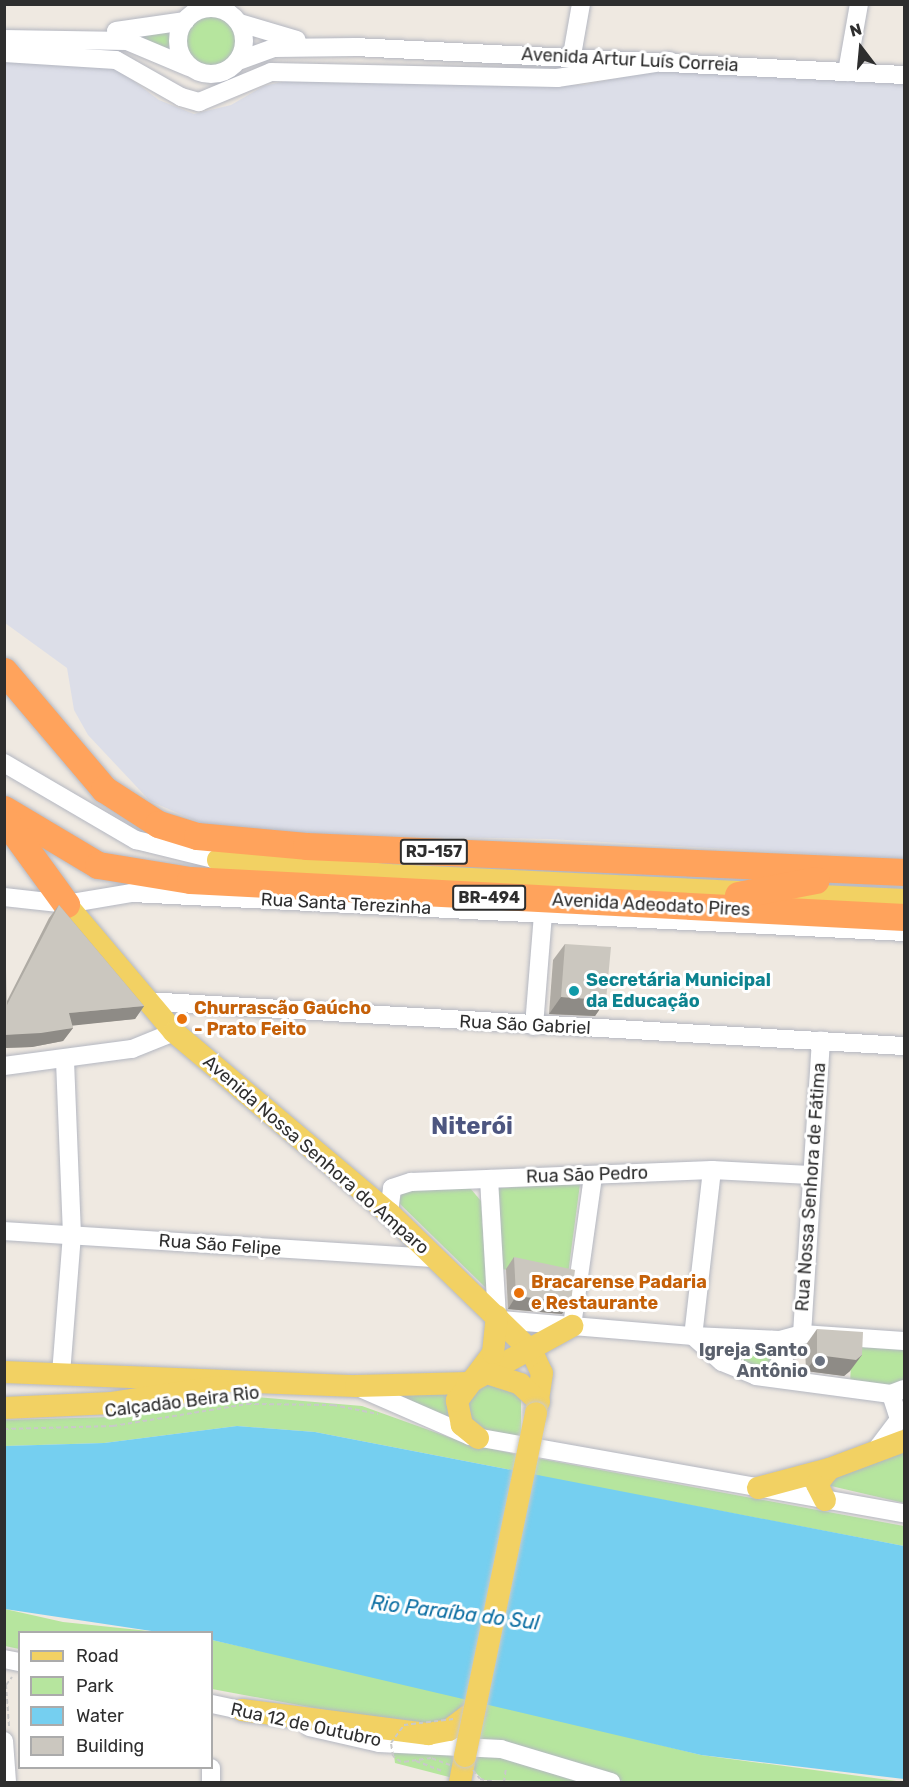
<!DOCTYPE html>
<html>
<head>
<meta charset="utf-8">
<style>
	body { margin:0 }
	#map { position:relative; width:909px; height:1787px; overflow:hidden; background:#efe9e1; font-family:Rubik,sans-serif }
	div>[style] { position:absolute }
	.airport>* { inset:0; background:#dcdee8 }
	.green>* { inset:0; background:#b6e59e }
	.round { border-radius:50% }
	.water>* { inset:0; background:#75cff0 }
	.path>* { height:2px; margin-top:-1px; transform-origin:0; background:repeating-linear-gradient(90deg,#c9c9c9 0 4.5px,transparent 0 7.5px) }
	.roads { filter:drop-shadow(0 0 2px #b4b7c1) drop-shadow(0 0 2px #b4b7c1) }
	.minor>* { height:18px; margin:-9px; padding:0 9px; transform-origin:9px; border-radius:9px; background:#fff }
	.minor>.ring { margin:-9px; padding:0; box-sizing:content-box; background:none; border:18px solid #fff; border-radius:50% }
	.major>* { height:22px; margin:-11px; padding:0 11px; transform-origin:11px; border-radius:11px; background:#f2d163 }
	.highway>* { height:27px; margin:-13.5px; padding:0 13.5px; transform-origin:13.5px; border-radius:13.5px; background:#ffa35c }
	.path-bridge>* { height:2px; margin-top:-1px; transform-origin:0; background:repeating-linear-gradient(90deg,#c9c9c9 0 4.5px,transparent 0 7.5px) }
	.bridges { filter:drop-shadow(0 0 2px #c9c9c9) drop-shadow(0 0 2px #c9c9c9) }
	.major-bridge>* { height:22px; margin:-11px; padding:0 11px; transform-origin:11px; border-radius:11px; background:#f2d163 }
	.wall>* { inset:0; background:#afaba4 }
	.shaded-wall>* { inset:0; background:#8e8b86 }
	.building>* { inset:0; background:#cbc7bf }
	.dots>* { width:16px; height:16px; translate:-50% -50%; box-sizing:border-box; border:3px solid #fff; border-radius:50% }
	span { translate:-50% -50%; white-space:nowrap; text-align:center; line-height:1.15; -webkit-text-stroke:6px #fff; paint-order:stroke }
	.shield-label span { padding:2px 4px; background:#fff; border:2px solid; border-radius:4px; -webkit-text-stroke-width:0 }
	.shield-label { font-size:16px; color:#2e2e2e; font-weight:700 }
	.street-label { font-size:18px; color:#2e2e2e }
	.culture-label { font-size:18px; color:#0d838f; font-weight:700 }
	.left { translate:0 -50%; text-align:left }
	.food-label { font-size:18px; color:#c56008; font-weight:700 }
	.worship-label { font-size:18px; color:#5b616d; font-weight:700 }
	.right { translate:-100% -50%; text-align:right }
	.water-label { font-size:20px; color:#0d6fa3; font-style:italic }
	.district-label { font-size:24px; color:#4d5680; font-weight:700 }
	.frame { position:absolute; inset:0; border:6px solid #2e2e2e; pointer-events:none }
	.legend { position:absolute; left:18px; top:1631px; width:195px; height:138px; box-sizing:border-box; background:#fff; border:2px solid #ababab; margin:0; padding:8px 10px; list-style:none; font-size:18px; color:#2e2e2e }
	.legend li { display:flex; align-items:center; gap:12px; height:30px }
	.legend b { width:30px; border:2px solid #ababab }
	.north { position:absolute; left:831px; top:18px; width:60px; height:60px; -webkit-text-stroke:4px #fff; paint-order:stroke; rotate:344deg; font-size:16px; font-weight:700; line-height:24px; text-align:center; color:#2e2e2e }
	.north::after { content:''; display:block; margin:auto; width:21px; height:27px; background:#2e2e2e; clip-path:polygon(50% 0,100% 100%,50% 72%,0 100%) }
</style>
</head>
<body>
<div id="map">
	<div class="airport">
		<div style="clip-path:polygon(4px 60px,116px 68px,159px 100px,194px 114px,231px 105px,264px 86px,286px 81px,584px 85px,671px 67px,904px 82px,904px 859px,550px 839px,260px 834px,201px 823px,150px 801px,88px 735px,74px 710px,67px 668px,5px 623px)"></div>
	</div>
	<div class="green">
		<div class="round" style="left:182px;top:12px;width:58px;height:58px"></div>
		<div style="clip-path:polygon(174px 29px,175px 55px,135px 36px)"></div>
		<div style="clip-path:polygon(580px 1184px,567px 1282px,502px 1269px,499px 1188px)"></div>
		<div style="clip-path:polygon(470px 1188px,481px 1201px,487px 1289px,399px 1203px,402px 1190px)"></div>
		<div style="clip-path:polygon(852px 1339px,904px 1344px,904px 1386px,850px 1386px)"></div>
		<div style="clip-path:polygon(702px 1340px,773px 1343px,777px 1369px,746px 1370px)"></div>
		<div style="clip-path:polygon(484px 1383px,508px 1387px,521px 1400px,521px 1439px,473px 1427px,466px 1394px)"></div>
		<div style="clip-path:polygon(452px 1393px,454px 1423px,401px 1396px)"></div>
		<div style="clip-path:polygon(256px 1397px,362px 1406px,465px 1443px,519px 1455px,516px 1471px,315px 1432px,237px 1426px,104px 1443px,5px 1446px,5px 1420px,110px 1417px)"></div>
		<div style="clip-path:polygon(904px 1449px,904px 1503px,831px 1486px,830px 1480px)"></div>
		<div style="clip-path:polygon(536px 1458px,904px 1526px,904px 1546px,532px 1475px)"></div>
		<div style="clip-path:polygon(5px 1609px,63px 1622px,158px 1632px,20px 1632px,19px 1649px,5px 1646px)"></div>
		<div style="clip-path:polygon(212px 1640px,468px 1697px,461px 1735px,212px 1689px)"></div>
		<div style="clip-path:polygon(487px 1702px,701px 1755px,904px 1782px,626px 1782px,479px 1739px)"></div>
		<div style="clip-path:polygon(393px 1748px,459px 1748px,453px 1778px,395px 1763px)"></div>
		<div style="clip-path:polygon(476px 1751px,597px 1782px,483px 1780px,474px 1771px)"></div>
	</div>
	<div class="water">
		<div style="clip-path:polygon(237px 1426px,315px 1432px,904px 1546px,904px 1779px,701px 1755px,212px 1640px,212px 1632px,158px 1632px,5px 1609px,5px 1446px,104px 1443px)"></div>
	</div>
	<div class="path">
		<div style="left:4px;top:1429px;width:109px;rotate:-1.6deg"></div>
		<div style="left:113px;top:1426px;width:136px;rotate:-9.3deg"></div>
		<div style="left:247px;top:1404px;width:86px;rotate:0.7deg"></div>
		<div style="left:333px;top:1405px;width:46px;rotate:11.3deg"></div>
		<div style="left:9px;top:1726px;width:41px;rotate:-94.2deg"></div>
		<div style="left:6px;top:1685px;width:10px;rotate:-53deg"></div>
		<div style="left:416px;top:1761px;width:30px;rotate:21deg"></div>
		<div style="left:495px;top:1782px;width:9px"></div>
		<div style="left:504px;top:1782px;width:15px;rotate:-82deg"></div>
		<div style="left:512px;top:1782px;width:31px"></div>
	</div>
	<div class="roads">
		<div class="minor">
			<div class="ring" style="left:178px;top:8px;width:48px;height:48px"></div>
			<div style="left:240px;top:23px;width:59px;rotate:16.6deg"></div>
			<div style="left:116px;top:31px;width:70px;rotate:-8.2deg"></div>
			<div style="left:4px;top:39px;width:123px;rotate:0.9deg"></div>
			<div style="left:127px;top:41px;width:67px;rotate:22.8deg"></div>
			<div style="left:4px;top:53px;width:112px;rotate:3.6deg"></div>
			<div style="left:116px;top:60px;width:75px;rotate:29.6deg"></div>
			<div style="left:181px;top:97px;width:19px;rotate:16deg"></div>
			<div style="left:199px;top:102px;width:78px;rotate:-22.6deg"></div>
			<div style="left:271px;top:72px;width:286px;rotate:1.2deg"></div>
			<div style="left:557px;top:78px;width:114px;rotate:-8.6deg"></div>
			<div style="left:572px;top:55px;width:52px;rotate:-80deg"></div>
			<div style="left:238px;top:61px;width:38px;rotate:-20deg"></div>
			<div style="left:274px;top:48px;width:81px;rotate:-0.7deg"></div>
			<div style="left:355px;top:47px;width:550px;rotate:2.92deg"></div>
			<div style="left:847px;top:72px;width:69px;rotate:-80deg"></div>
			<div style="left:4px;top:763px;width:153px;rotate:30.3deg"></div>
			<div style="left:136px;top:840px;width:84px;rotate:13.7deg"></div>
			<div style="left:4px;top:897px;width:62px;rotate:6.4deg"></div>
			<div style="left:66px;top:904px;width:67px;rotate:-9.5deg"></div>
			<div style="left:132px;top:893px;width:773px;rotate:2.89deg"></div>
			<div style="left:146px;top:1001px;width:759px;rotate:3.4deg"></div>
			<div style="left:534px;top:1026px;width:112px;rotate:-85.4deg"></div>
			<div style="left:4px;top:1066px;width:129px;rotate:-7.6deg"></div>
			<div style="left:132px;top:1049px;width:45px;rotate:-22deg"></div>
			<div style="left:712px;top:1170px;width:167px;rotate:96.5deg"></div>
			<div style="left:693px;top:1336px;width:39px;rotate:42deg"></div>
			<div style="left:722px;top:1362px;width:37px;rotate:22deg"></div>
			<div style="left:756px;top:1376px;width:136px;rotate:7.6deg"></div>
			<div style="left:891px;top:1394px;width:14px;rotate:-21deg"></div>
			<div style="left:489px;top:1179px;width:137px;rotate:86.7deg"></div>
			<div style="left:389px;top:1213px;width:25px;rotate:-83deg"></div>
			<div style="left:392px;top:1188px;width:20px;rotate:-18deg"></div>
			<div style="left:411px;top:1182px;width:301px;rotate:-2.3deg"></div>
			<div style="left:712px;top:1170px;width:98px;rotate:2.9deg"></div>
			<div style="left:4px;top:1231px;width:433px;rotate:3.6deg"></div>
			<div style="left:501px;top:1320px;width:193px;rotate:4.8deg"></div>
			<div style="left:693px;top:1336px;width:87px;rotate:2.6deg"></div>
			<div style="left:780px;top:1340px;width:23px;rotate:-15deg"></div>
			<div style="left:802px;top:1334px;width:102px;rotate:3.9deg"></div>
			<div style="left:572px;top:1326px;width:151px;rotate:-82deg"></div>
			<div style="left:802px;top:1334px;width:294px;rotate:-86.3deg"></div>
			<div style="left:61px;top:1374px;width:139px;rotate:-85.5deg"></div>
			<div style="left:72px;top:1235px;width:173px;rotate:-92.3deg"></div>
			<div style="left:769px;top:1377px;width:24px;rotate:-52deg"></div>
			<div style="left:784px;top:1358px;width:22px;rotate:-124deg"></div>
			<div style="left:358px;top:1387px;width:122px;rotate:23.6deg"></div>
			<div style="left:470px;top:1436px;width:441px;rotate:10.1deg"></div>
			<div style="left:876px;top:1450px;width:39px;rotate:-53deg"></div>
			<div style="left:899px;top:1419px;width:26px;rotate:-108deg"></div>
			<div style="left:4px;top:1659px;width:16px;rotate:11deg"></div>
			<div style="left:212px;top:1704px;width:43px;rotate:12.1deg"></div>
			<div style="left:309px;top:1727px;width:72px;rotate:12.9deg"></div>
			<div style="left:379px;top:1743px;width:122px;rotate:2.8deg"></div>
			<div style="left:501px;top:1749px;width:115px;rotate:16.7deg"></div>
			<div style="left:4px;top:1741px;width:41px;rotate:85.8deg"></div>
			<div style="left:211px;top:1782px;width:14px;rotate:-90deg"></div>
		</div>
		<div class="major">
			<div style="left:218px;top:860px;width:171px;rotate:5deg"></div>
			<div style="left:388px;top:875px;width:517px;rotate:2.77deg"></div>
			<div style="left:66px;top:904px;width:167px;rotate:49.8deg"></div>
			<div style="left:174px;top:1032px;width:281px;rotate:40.1deg"></div>
			<div style="left:389px;top:1213px;width:199px;rotate:44.2deg"></div>
			<div style="left:532px;top:1352px;width:23px;rotate:65deg"></div>
			<div style="left:542px;top:1373px;width:40px;rotate:98.5deg"></div>
			<div style="left:4px;top:1372px;width:352px;rotate:2.3deg"></div>
			<div style="left:356px;top:1386px;width:112px;rotate:-1.5deg"></div>
			<div style="left:468px;top:1383px;width:119px;rotate:-28.7deg"></div>
			<div style="left:490px;top:1374px;width:32px;rotate:18deg"></div>
			<div style="left:520px;top:1384px;width:26px;rotate:43deg"></div>
			<div style="left:4px;top:1408px;width:108px;rotate:-2.7deg"></div>
			<div style="left:112px;top:1403px;width:107px;rotate:-8.6deg"></div>
			<div style="left:478px;top:1438px;width:21px;rotate:-141deg"></div>
			<div style="left:462px;top:1425px;width:25px;rotate:-102deg"></div>
			<div style="left:457px;top:1401px;width:60px;rotate:-53.1deg"></div>
			<div style="left:493px;top:1353px;width:37px;rotate:-84deg"></div>
			<div style="left:758px;top:1488px;width:73px;rotate:-15deg"></div>
			<div style="left:825px;top:1500px;width:18px;rotate:-117deg"></div>
			<div style="left:817px;top:1484px;width:19px;rotate:-51deg"></div>
			<div style="left:829px;top:1469px;width:80px;rotate:-20.5deg"></div>
			<div style="left:242px;top:1710px;width:188px;rotate:7.4deg"></div>
			<div style="left:428px;top:1734px;width:21px;rotate:-11deg"></div>
			<div style="left:449px;top:1730px;width:31px;rotate:-37deg"></div>
			<div style="left:460px;top:1782px;width:26px;rotate:-79deg"></div>
		</div>
		<div class="highway">
			<div style="left:4px;top:671px;width:155px;rotate:49.7deg"></div>
			<div style="left:104px;top:789px;width:64px;rotate:32.9deg"></div>
			<div style="left:158px;top:824px;width:41px;rotate:17.1deg"></div>
			<div style="left:197px;top:836px;width:109px;rotate:5.2deg"></div>
			<div style="left:306px;top:846px;width:599px;rotate:2.49deg"></div>
			<div style="left:4px;top:809px;width:109px;rotate:30.8deg"></div>
			<div style="left:98px;top:865px;width:93px;rotate:9.3deg"></div>
			<div style="left:190px;top:880px;width:715px;rotate:2.97deg"></div>
			<div style="left:5px;top:820px;width:104px;rotate:54deg"></div>
			<div style="left:738px;top:895px;width:79px;rotate:-10.9deg"></div>
		</div>
	</div>
	<div class="path-bridge">
		<div style="left:450px;top:1765px;width:20px;rotate:-160deg"></div>
		<div style="left:431px;top:1758px;width:30px;rotate:172deg"></div>
		<div style="left:401px;top:1762px;width:10px;rotate:-143deg"></div>
		<div style="left:393px;top:1756px;width:13px;rotate:-99deg"></div>
		<div style="left:391px;top:1743px;width:22px;rotate:-54deg"></div>
		<div style="left:404px;top:1725px;width:50px;rotate:-6.8deg"></div>
		<div style="left:473px;top:1770px;width:11px;rotate:52deg"></div>
		<div style="left:480px;top:1779px;width:15px;rotate:11deg"></div>
	</div>
	<div class="bridges">
		<div class="major-bridge">
			<div style="left:465px;top:1756px;width:350px;rotate:-78.3deg"></div>
		</div>
	</div>
	<div class="wall">
		<div style="clip-path:polygon(59px 905px,144px 1006px,135px 1019px,72px 1025px,73px 1028px,63px 1041px,32px 1047px,4px 1048px,7px 1001px,49px 918px)"></div>
		<div style="clip-path:polygon(565px 944px,606px 1000px,595px 1016px,549px 1014px,553px 960px)"></div>
		<div style="clip-path:polygon(514px 1257px,562px 1314px,508px 1309px,506px 1269px)"></div>
		<div style="clip-path:polygon(817px 1329px,850px 1371px,844px 1376px,806px 1371px,805px 1346px)"></div>
	</div>
	<div class="shaded-wall">
		<div style="clip-path:polygon(561px 997px,606px 1000px,595px 1016px,549px 1014px)"></div>
		<div style="clip-path:polygon(144px 1006px,135px 1019px,60px 1027px,69px 1013px)"></div>
		<div style="clip-path:polygon(73px 1028px,63px 1041px,32px 1047px,4px 1048px,4px 1035px)"></div>
		<div style="clip-path:polygon(516px 1296px,571px 1302px,562px 1314px,508px 1309px)"></div>
		<div style="clip-path:polygon(817px 1355px,862px 1355px,850px 1371px,844px 1376px,806px 1371px)"></div>
	</div>
	<div class="building">
		<div style="clip-path:polygon(59px 905px,144px 1006px,69px 1013px,73px 1028px,41px 1033px,4px 1035px,4px 969px,6px 969px,7px 1005px)"></div>
		<div style="clip-path:polygon(565px 944px,611px 947px,606px 1000px,561px 997px)"></div>
		<div style="clip-path:polygon(514px 1257px,575px 1270px,571px 1302px,516px 1296px)"></div>
		<div style="clip-path:polygon(817px 1329px,863px 1332px,862px 1355px,856px 1360px,817px 1355px)"></div>
	</div>
	<div class="dots">
		<div style="left:574px;top:991px;background:#0f9aa8"></div>
		<div style="left:182px;top:1019px;background:#e8710a"></div>
		<div style="left:519px;top:1293px;background:#e8710a"></div>
		<div style="left:820px;top:1361px;background:#6b7280"></div>
	</div>
	<div class="shield-label">
		<span style="left:434px;top:852px">RJ-157</span>
		<span style="left:489px;top:898px">BR-494</span>
	</div>
	<div class="street-label">
		<span style="left:630px;top:60px;rotate:3deg">Avenida Artur Luís Correia</span>
		<span style="left:346px;top:904px;rotate:3deg">Rua Santa Terezinha</span>
		<span style="left:651px;top:905px;rotate:3deg">Avenida Adeodato Pires</span>
		<span style="left:525px;top:1025px;rotate:3deg">Rua São Gabriel</span>
		<span style="left:316px;top:1155px;rotate:41deg">Avenida Nossa Senhora do Amparo</span>
		<span style="left:587px;top:1175px;rotate:-2deg">Rua São Pedro</span>
		<span style="left:811px;top:1187px;rotate:-86deg">Rua Nossa Senhora de Fátima</span>
		<span style="left:220px;top:1245px;rotate:4deg">Rua São Felipe</span>
		<span style="left:182px;top:1402px;rotate:-7deg">Calçadão Beira Rio</span>
		<span style="left:306px;top:1725px;rotate:12deg">Rua 12 de Outubro</span>
	</div>
	<div class="culture-label">
		<span class="left" style="left:586px;top:991px">Secretária Municipal<br>da Educação</span>
	</div>
	<div class="food-label">
		<span class="left" style="left:194px;top:1019px">Churrascão Gaúcho<br>- Prato Feito</span>
		<span class="left" style="left:531px;top:1293px">Bracarense Padaria<br>e Restaurante</span>
	</div>
	<div class="worship-label">
		<span class="right" style="left:808px;top:1361px">Igreja Santo<br>Antônio</span>
	</div>
	<div class="water-label">
		<span style="left:455px;top:1613px;rotate:7deg">Rio Paraíba do Sul</span>
	</div>
	<div class="district-label">
		<span style="left:472px;top:1127px">Niterói</span>
	</div>
	<div class="frame"></div>
	<ul class="legend">
	<li><b style="height:8px;background:#f2d163"></b>Road</li>
	<li><b style="height:16px;background:#b6e59e"></b>Park</li>
	<li><b style="height:16px;background:#75cff0"></b>Water</li>
	<li><b style="height:16px;background:#cbc7bf"></b>Building</li>
	</ul>
	<div class="north">N</div>
</div>
</body>
</html>
